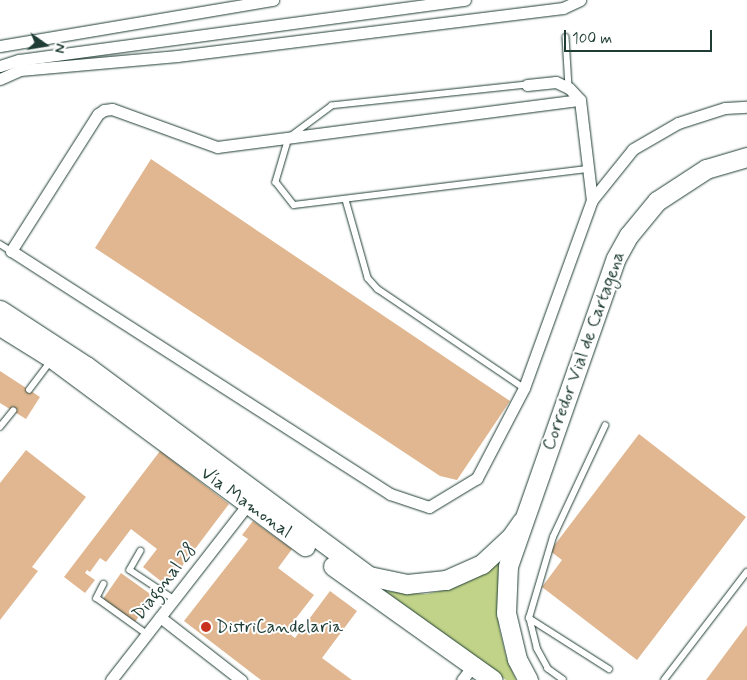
<!DOCTYPE html>
<html>
<head>
<meta charset="utf-8">
<style>
	body { margin:0 }
	#map { position:relative; width:747px; height:680px; overflow:hidden; background:#fff; font-family:Mynerve,sans-serif }
	div>[style] { position:absolute }
	.green>* { inset:0; background:#c1d388 }
	.building>* { inset:0; background:#e0b790 }
	.roads { filter:drop-shadow(0 0 1px #1f3d34) drop-shadow(0 0 1px #1f3d34) }
	.lane>* { height:5.5px; margin:-2.75px; padding:0 2.75px; transform-origin:2.75px; border-radius:2.75px; background:#fff }
	.street>* { height:11px; margin:-5.5px; padding:0 5.5px; transform-origin:5.5px; border-radius:5.5px; background:#fff }
	.primary>* { height:19px; margin:-9.5px; padding:0 9.5px; transform-origin:9.5px; border-radius:9.5px; background:#fff }
	.dots>* { width:14px; height:14px; translate:-50% -50%; box-sizing:border-box; border:2px solid #fff; border-radius:50% }
	span { translate:-50% -50%; white-space:nowrap; text-align:center; line-height:1.15; -webkit-text-stroke:4px #fff; paint-order:stroke }
	.street-label { font-size:18px; color:#1f3d34 }
	.poi-label { font-size:18px; color:#1f3d34 }
	.left { translate:0 -50%; text-align:left }
	.north { position:absolute; left:20px; top:20px; width:50px; height:50px; -webkit-text-stroke:4px #fff; paint-order:stroke; rotate:103deg; font-size:14px; font-weight:700; line-height:20px; text-align:center; color:#1f3d34 }
	.north::after { content:''; display:block; margin:auto; width:18px; height:22px; background:#1f3d34; clip-path:polygon(50% 0,100% 100%,50% 72%,0 100%) }
	.scale { position:absolute; left:564px; top:30px; width:148px; height:22px; box-sizing:border-box; border:2px solid #1f3d34; border-top:0; padding-left:6px; font-size:15px; line-height:18px; white-space:nowrap; color:#1f3d34; -webkit-text-stroke:4px #fff; paint-order:stroke }
</style>
</head>
<body>
<div id="map">
	<div class="green">
		<div style="clip-path:polygon(506px 552px,499px 605px,499px 627px,506px 656px,516px 680px,506px 680px,385px 591px,426px 594px,450px 589px,478px 577px)"></div>
	</div>
	<div class="building">
		<div style="clip-path:polygon(151px 159px,510px 401px,457px 480px,440px 476px,95px 248px)"></div>
		<div style="clip-path:polygon(0 371px,40px 397px,26px 419px,0 403px)"></div>
		<div style="clip-path:polygon(639px 434px,746px 517px,637px 660px,542px 587px,562px 560px,550px 551px)"></div>
		<div style="clip-path:polygon(26px 450px,86px 497px,32px 567px,38px 571px,0 620px,0 483px)"></div>
		<div style="clip-path:polygon(160px 451px,229px 504px,167px 586px,143px 567px,157px 549px,131px 529px,106px 562px,100px 558px,90px 572px,87px 570px,85px 573px,95px 580px,85px 593px,64px 577px)"></div>
		<div style="clip-path:polygon(253px 521px,292px 549px,278px 568px,314px 595px,286px 631px,295px 638px,330px 591px,357px 611px,322px 658px,352px 680px,261px 680px,184px 621px,248px 539px,242px 535px)"></div>
		<div style="clip-path:polygon(121px 573px,153px 596px,135px 622px,103px 599px)"></div>
		<div style="clip-path:polygon(747px 625px,747px 680px,706px 680px)"></div>
	</div>
	<div class="roads">
		<div class="lane">
			<div style="left:566px;top:37px;width:51px;rotate:86.6deg"></div>
			<div style="left:527px;top:85px;width:196px;rotate:173.9deg"></div>
			<div style="left:332px;top:106px;width:54px;rotate:143.3deg"></div>
			<div style="left:289px;top:138px;width:46px;rotate:106.5deg"></div>
			<div style="left:276px;top:182px;width:29px;rotate:52deg"></div>
			<div style="left:294px;top:205px;width:297px;rotate:-7deg"></div>
			<div style="left:346px;top:200px;width:81px;rotate:74.2deg"></div>
			<div style="left:368px;top:278px;width:15px;rotate:48deg"></div>
			<div style="left:378px;top:289px;width:176px;rotate:34.1deg"></div>
			<div style="left:0;top:244px;width:13px;rotate:32deg"></div>
			<div style="left:29px;top:390px;width:36px;rotate:-53deg"></div>
			<div style="left:0;top:427px;width:21px;rotate:-51deg"></div>
			<div style="left:141px;top:551px;width:22px;rotate:120deg"></div>
			<div style="left:130px;top:570px;width:53px;rotate:33.4deg"></div>
			<div style="left:104px;top:584px;width:16px;rotate:117deg"></div>
			<div style="left:97px;top:598px;width:62px;rotate:35.8deg"></div>
			<div style="left:529px;top:618px;width:95px;rotate:32.5deg"></div>
			<div style="left:563px;top:680px;width:19px;rotate:-144deg"></div>
			<div style="left:548px;top:669px;width:23px;rotate:-119deg"></div>
			<div style="left:537px;top:649px;width:32px;rotate:-104deg"></div>
			<div style="left:529px;top:618px;width:84px;rotate:-73.5deg"></div>
			<div style="left:553px;top:537px;width:123px;rotate:-64.9deg"></div>
			<div style="left:664px;top:680px;width:136px;rotate:-52.5deg"></div>
		</div>
		<div class="street">
			<div style="left:0;top:46px;width:277px;rotate:-9.6deg"></div>
			<div style="left:0;top:66px;width:20px;rotate:-18deg"></div>
			<div style="left:19px;top:60px;width:450px;rotate:-7.7deg"></div>
			<div style="left:0;top:79px;width:22px;rotate:-24deg"></div>
			<div style="left:20px;top:70px;width:158px;rotate:-5.1deg"></div>
			<div style="left:177px;top:56px;width:389px;rotate:-7.1deg"></div>
			<div style="left:563px;top:8px;width:19px;rotate:-25deg"></div>
			<div style="left:527px;top:85px;width:29px;rotate:-6deg"></div>
			<div style="left:556px;top:82px;width:14px;rotate:25deg"></div>
			<div style="left:569px;top:88px;width:16px;rotate:47deg"></div>
			<div style="left:580px;top:100px;width:101px;rotate:83.2deg"></div>
			<div style="left:592px;top:200px;width:200px;rotate:109.9deg"></div>
			<div style="left:524px;top:388px;width:102px;rotate:117.6deg"></div>
			<div style="left:477px;top:478px;width:56px;rotate:148.9deg"></div>
			<div style="left:429px;top:507px;width:41px;rotate:-161.6deg"></div>
			<div style="left:390px;top:494px;width:450px;rotate:-147.3deg"></div>
			<div style="left:11px;top:251px;width:162px;rotate:-57.6deg"></div>
			<div style="left:98px;top:114px;width:7px;rotate:-34deg"></div>
			<div style="left:104px;top:110px;width:8px;rotate:-7deg"></div>
			<div style="left:112px;top:109px;width:112px;rotate:19.9deg"></div>
			<div style="left:217px;top:147px;width:366px;rotate:-7.4deg"></div>
			<div style="left:592px;top:200px;width:65px;rotate:-51.2deg"></div>
			<div style="left:633px;top:149px;width:52px;rotate:-30deg"></div>
			<div style="left:678px;top:123px;width:49px;rotate:-17.7deg"></div>
			<div style="left:725px;top:108px;width:22px;rotate:-3deg"></div>
			<div style="left:160px;top:617px;width:103px;rotate:37.9deg"></div>
			<div style="left:111px;top:680px;width:222px;rotate:-52.1deg"></div>
			<div style="left:462px;top:680px;width:18px;rotate:-52deg"></div>
		</div>
		<div class="primary">
			<div style="left:0;top:310px;width:103px;rotate:33.1deg"></div>
			<div style="left:86px;top:366px;width:352px;rotate:36.6deg"></div>
			<div style="left:369px;top:576px;width:39px;rotate:12deg"></div>
			<div style="left:407px;top:584px;width:39px;rotate:-6deg"></div>
			<div style="left:446px;top:580px;width:39px;rotate:-24deg"></div>
			<div style="left:482px;top:564px;width:40px;rotate:-43deg"></div>
			<div style="left:511px;top:537px;width:19px;rotate:-55deg"></div>
			<div style="left:0;top:326px;width:62px;rotate:31.9deg"></div>
			<div style="left:53px;top:359px;width:314px;rotate:36.6deg"></div>
			<div style="left:333px;top:566px;width:196px;rotate:35.5deg"></div>
			<div style="left:528px;top:680px;width:24px;rotate:-118deg"></div>
			<div style="left:517px;top:659px;width:47px;rotate:-103.4deg"></div>
			<div style="left:506px;top:613px;width:47px;rotate:-87.6deg"></div>
			<div style="left:508px;top:566px;width:326px;rotate:-70.7deg"></div>
			<div style="left:616px;top:258px;width:26px;rotate:-61deg"></div>
			<div style="left:629px;top:235px;width:44px;rotate:-50.5deg"></div>
			<div style="left:657px;top:201px;width:59px;rotate:-33.1deg"></div>
			<div style="left:706px;top:169px;width:43px;rotate:-16.3deg"></div>
		</div>
	</div>
	<div class="dots">
		<div style="left:206px;top:627px;background:#c8321e"></div>
	</div>
	<div class="street-label">
		<span style="left:584px;top:351px;rotate:-70deg">Corredor Vial de Cartagena</span>
		<span style="left:246px;top:503px;rotate:36deg">Vía Mamonal</span>
		<span style="left:165px;top:582px;rotate:-52deg">Diagonal 28</span>
	</div>
	<div class="poi-label">
		<span class="left" style="left:216px;top:627px">DistriCandelaria</span>
	</div>
	<div class="north">N</div>
	<div class="scale">100 m</div>
</div>
</body>
</html>
